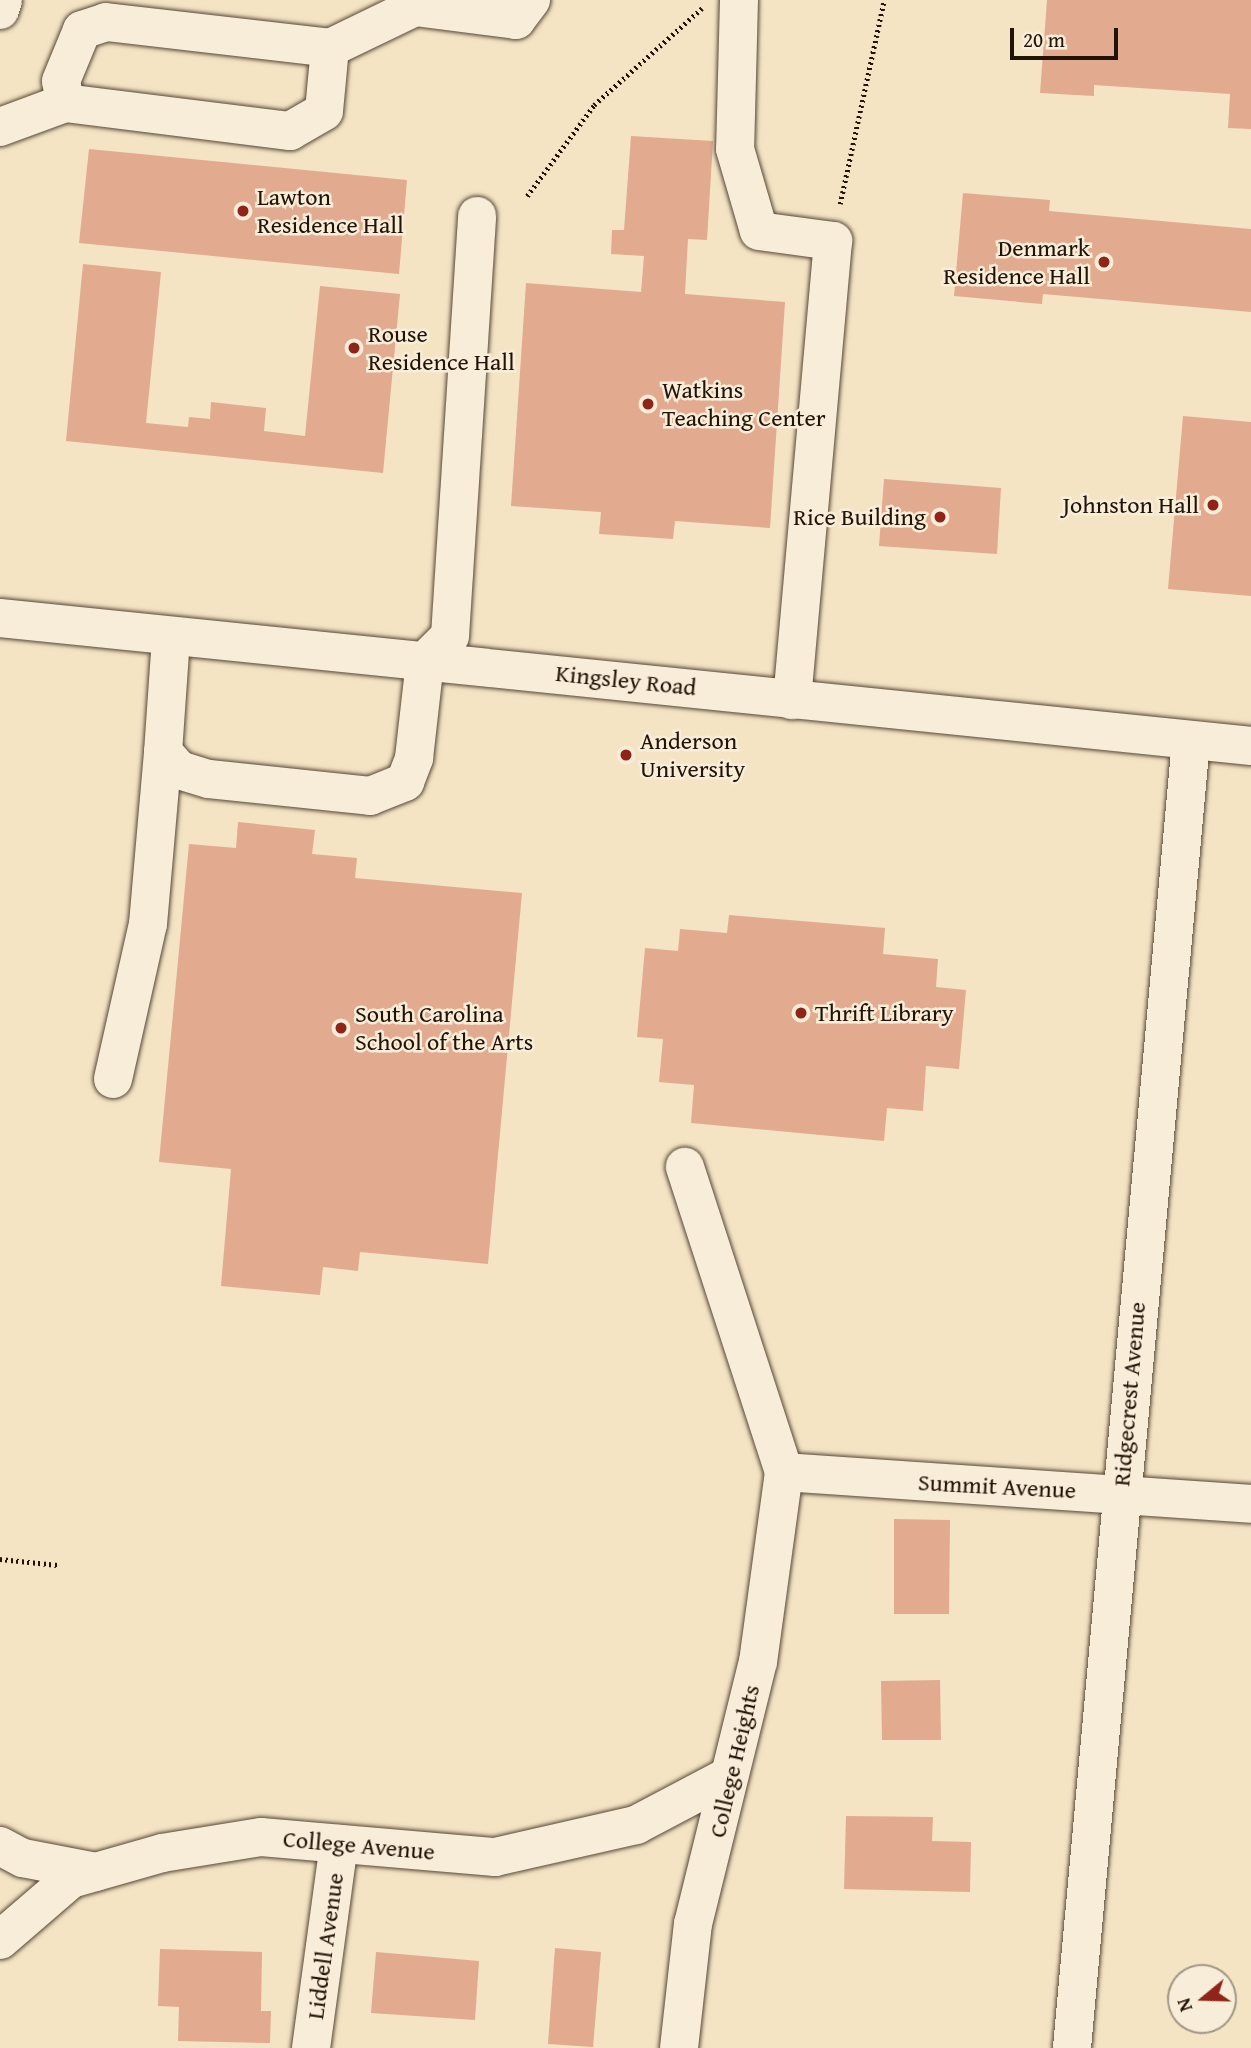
<!DOCTYPE html>
<html>
<head>
<meta charset="utf-8">
<style>
	body { margin:0 }
	#map { position:relative; width:1251px; height:2048px; overflow:hidden; background:#f4e4c4; font-family:"Gentium Book Plus",serif }
	div>[style] { position:absolute }
	.building>* { inset:0; background:#e2aa8f }
	.path>* { height:4.5px; margin-top:-2.25px; transform-origin:0; background:repeating-linear-gradient(90deg,#221307 0 2px,transparent 0 5.5px) }
	.roads { filter:drop-shadow(0 0 2px #564736) drop-shadow(0 0 2px #564736) }
	.minor>* { height:38px; margin:-19px; padding:0 19px; transform-origin:19px; border-radius:19px; background:#f8edd9 }
	.dots>* { width:19px; height:19px; translate:-50% -50%; box-sizing:border-box; border:4px solid #f8edd9; border-radius:50% }
	span { translate:-50% -50%; white-space:nowrap; text-align:center; line-height:1.15; -webkit-text-stroke:5px #f8edd9; paint-order:stroke }
	.poi-label { font-size:24px; color:#221307 }
	.left { translate:0 -50%; text-align:left }
	.right { translate:-100% -50%; text-align:right }
	.street-label { font-size:24px; color:#221307 }
	.north { position:absolute; left:1167px; top:1964px; width:70px; height:70px; box-sizing:border-box; background:#f8edd9; border:2px solid #a29685; border-radius:50%; rotate:251deg; font-size:19px; font-weight:700; line-height:28px; text-align:center; color:#221307 }
	.north::after { content:''; display:block; margin:auto; width:24px; height:32px; background:#8f2418; clip-path:polygon(50% 0,100% 100%,50% 72%,0 100%) }
	.scale { position:absolute; left:1010px; top:28px; width:108px; height:32px; box-sizing:border-box; border:4px solid #221307; border-top:0; padding-left:9px; font-size:21px; line-height:24px; white-space:nowrap; color:#221307; -webkit-text-stroke:5px #f8edd9; paint-order:stroke }
</style>
</head>
<body>
<div id="map">
	<div class="building">
		<div style="clip-path:polygon(1047px 0,1251px 0,1251px 129px,1228px 128px,1230px 94px,1094px 85px,1094px 96px,1040px 93px)"></div>
		<div style="clip-path:polygon(631px 136px,713px 141px,707px 240px,688px 239px,685px 294px,785px 302px,770px 528px,675px 521px,673px 539px,599px 534px,601px 512px,511px 506px,526px 283px,641px 292px,644px 256px,611px 254px,612px 230px,624px 230px)"></div>
		<div style="clip-path:polygon(89px 149px,407px 180px,399px 274px,79px 243px)"></div>
		<div style="clip-path:polygon(963px 193px,1050px 200px,1049px 211px,1251px 229px,1251px 312px,1043px 294px,1042px 304px,954px 296px)"></div>
		<div style="clip-path:polygon(83px 264px,161px 272px,146px 423px,188px 427px,189px 417px,210px 419px,211px 402px,266px 408px,264px 431px,305px 436px,320px 286px,400px 294px,383px 473px,66px 441px)"></div>
		<div style="clip-path:polygon(1183px 416px,1251px 422px,1251px 596px,1168px 589px)"></div>
		<div style="clip-path:polygon(884px 479px,1001px 488px,997px 554px,879px 546px)"></div>
		<div style="clip-path:polygon(238px 822px,315px 830px,312px 854px,357px 858px,355px 878px,522px 893px,488px 1264px,360px 1252px,358px 1271px,323px 1267px,320px 1295px,221px 1286px,231px 1169px,159px 1162px,189px 844px,236px 848px)"></div>
		<div style="clip-path:polygon(729px 915px,885px 928px,883px 954px,938px 959px,936px 987px,966px 990px,959px 1069px,926px 1066px,923px 1111px,887px 1108px,884px 1141px,691px 1123px,694px 1085px,659px 1082px,663px 1039px,637px 1037px,645px 948px,678px 951px,680px 929px,727px 933px)"></div>
		<div style="clip-path:polygon(894px 1519px,950px 1520px,949px 1614px,894px 1614px)"></div>
		<div style="clip-path:polygon(940px 1680px,941px 1740px,882px 1740px,881px 1681px)"></div>
		<div style="clip-path:polygon(846px 1816px,933px 1817px,932px 1841px,971px 1842px,970px 1892px,844px 1889px)"></div>
		<div style="clip-path:polygon(555px 1948px,601px 1952px,593px 2047px,548px 2044px)"></div>
		<div style="clip-path:polygon(160px 1949px,262px 1952px,261px 2011px,271px 2011px,270px 2043px,178px 2041px,179px 2007px,158px 2006px)"></div>
		<div style="clip-path:polygon(376px 1952px,479px 1961px,475px 2020px,371px 2013px)"></div>
	</div>
	<div class="path">
		<div style="left:527px;top:196px;width:113px;rotate:-53.6deg"></div>
		<div style="left:594px;top:105px;width:145px;rotate:-41.9deg"></div>
		<div style="left:840px;top:204px;width:209px;rotate:-77.8deg"></div>
		<div style="left:0;top:1559px;width:58px;rotate:5.9deg"></div>
	</div>
	<div class="roads">
		<div class="minor">
			<div style="left:739px;top:0;width:149px;rotate:91.5deg"></div>
			<div style="left:735px;top:149px;width:85px;rotate:73.7deg"></div>
			<div style="left:759px;top:231px;width:75px;rotate:7.7deg"></div>
			<div style="left:833px;top:241px;width:461px;rotate:95.1deg"></div>
			<div style="left:0;top:10px;width:10px;rotate:-73deg"></div>
			<div style="left:65px;top:103px;width:22px;rotate:-100deg"></div>
			<div style="left:61px;top:81px;width:55px;rotate:-67.6deg"></div>
			<div style="left:82px;top:30px;width:25px;rotate:-18deg"></div>
			<div style="left:106px;top:22px;width:226px;rotate:6.6deg"></div>
			<div style="left:330px;top:48px;width:94px;rotate:-25.8deg"></div>
			<div style="left:415px;top:7px;width:102px;rotate:7.3deg"></div>
			<div style="left:516px;top:20px;width:25px;rotate:-53deg"></div>
			<div style="left:0;top:127px;width:69px;rotate:-20.3deg"></div>
			<div style="left:65px;top:103px;width:227px;rotate:7.1deg"></div>
			<div style="left:290px;top:131px;width:39px;rotate:-30deg"></div>
			<div style="left:324px;top:111px;width:63px;rotate:-84.6deg"></div>
			<div style="left:0;top:618px;width:1258px;rotate:5.84deg"></div>
			<div style="left:171px;top:638px;width:114px;rotate:94deg"></div>
			<div style="left:163px;top:752px;width:24px;rotate:48deg"></div>
			<div style="left:179px;top:770px;width:31px;rotate:17deg"></div>
			<div style="left:209px;top:779px;width:162px;rotate:6deg"></div>
			<div style="left:370px;top:796px;width:38px;rotate:-22deg"></div>
			<div style="left:405px;top:782px;width:26px;rotate:-69deg"></div>
			<div style="left:414px;top:758px;width:98px;rotate:-83.5deg"></div>
			<div style="left:425px;top:661px;width:35px;rotate:-45deg"></div>
			<div style="left:450px;top:636px;width:421px;rotate:-86.3deg"></div>
			<div style="left:113px;top:1079px;width:159px;rotate:-77.3deg"></div>
			<div style="left:148px;top:924px;width:173px;rotate:-85deg"></div>
			<div style="left:784px;top:1472px;width:468px;rotate:3.9deg"></div>
			<div style="left:0;top:1846px;width:26px;rotate:28deg"></div>
			<div style="left:23px;top:1858px;width:74px;rotate:10.9deg"></div>
			<div style="left:0;top:1940px;width:94px;rotate:-40.7deg"></div>
			<div style="left:71px;top:1879px;width:95px;rotate:-15.9deg"></div>
			<div style="left:162px;top:1853px;width:100px;rotate:-9.2deg"></div>
			<div style="left:261px;top:1837px;width:235px;rotate:4.9deg"></div>
			<div style="left:495px;top:1857px;width:145px;rotate:-12.8deg"></div>
			<div style="left:636px;top:1825px;width:105px;rotate:-27.8deg"></div>
			<div style="left:311px;top:2048px;width:206px;rotate:-82.2deg"></div>
			<div style="left:679px;top:2048px;width:125px;rotate:-83.6deg"></div>
			<div style="left:693px;top:1924px;width:270px;rotate:-76.1deg"></div>
			<div style="left:758px;top:1662px;width:192px;rotate:-82.2deg"></div>
			<div style="left:784px;top:1472px;width:321px;rotate:-108deg"></div>
			<div style="left:1072px;top:2048px;width:1312px;rotate:-84.8deg"></div>
		</div>
	</div>
	<div class="dots">
		<div style="left:243px;top:211px;background:#8f2418"></div>
		<div style="left:1104px;top:262px;background:#8f2418"></div>
		<div style="left:354px;top:348px;background:#8f2418"></div>
		<div style="left:648px;top:404px;background:#8f2418"></div>
		<div style="left:1213px;top:505px;background:#8f2418"></div>
		<div style="left:940px;top:517px;background:#8f2418"></div>
		<div style="left:626px;top:755px;background:#8f2418"></div>
		<div style="left:801px;top:1013px;background:#8f2418"></div>
		<div style="left:341px;top:1028px;background:#8f2418"></div>
	</div>
	<div class="poi-label">
		<span class="left" style="left:257px;top:211px">Lawton<br>Residence Hall</span>
		<span class="right" style="left:1090px;top:262px">Denmark<br>Residence Hall</span>
		<span class="left" style="left:368px;top:348px">Rouse<br>Residence Hall</span>
		<span class="left" style="left:662px;top:404px">Watkins<br>Teaching Center</span>
		<span class="right" style="left:1199px;top:505px">Johnston Hall</span>
		<span class="right" style="left:926px;top:517px">Rice Building</span>
		<span class="left" style="left:640px;top:755px">Anderson<br>University</span>
		<span class="left" style="left:815px;top:1013px">Thrift Library</span>
		<span class="left" style="left:355px;top:1028px">South Carolina<br>School of the Arts</span>
	</div>
	<div class="street-label">
		<span style="left:626px;top:680px;rotate:6deg">Kingsley Road</span>
		<span style="left:1129px;top:1394px;rotate:-85deg">Ridgecrest Avenue</span>
		<span style="left:997px;top:1486px;rotate:3deg">Summit Avenue</span>
		<span style="left:734px;top:1761px;rotate:-77deg">College Heights</span>
		<span style="left:359px;top:1845px;rotate:5deg">College Avenue</span>
		<span style="left:325px;top:1946px;rotate:-82deg">Liddell Avenue</span>
	</div>
	<div class="north">N</div>
	<div class="scale">20 m</div>
</div>
</body>
</html>
